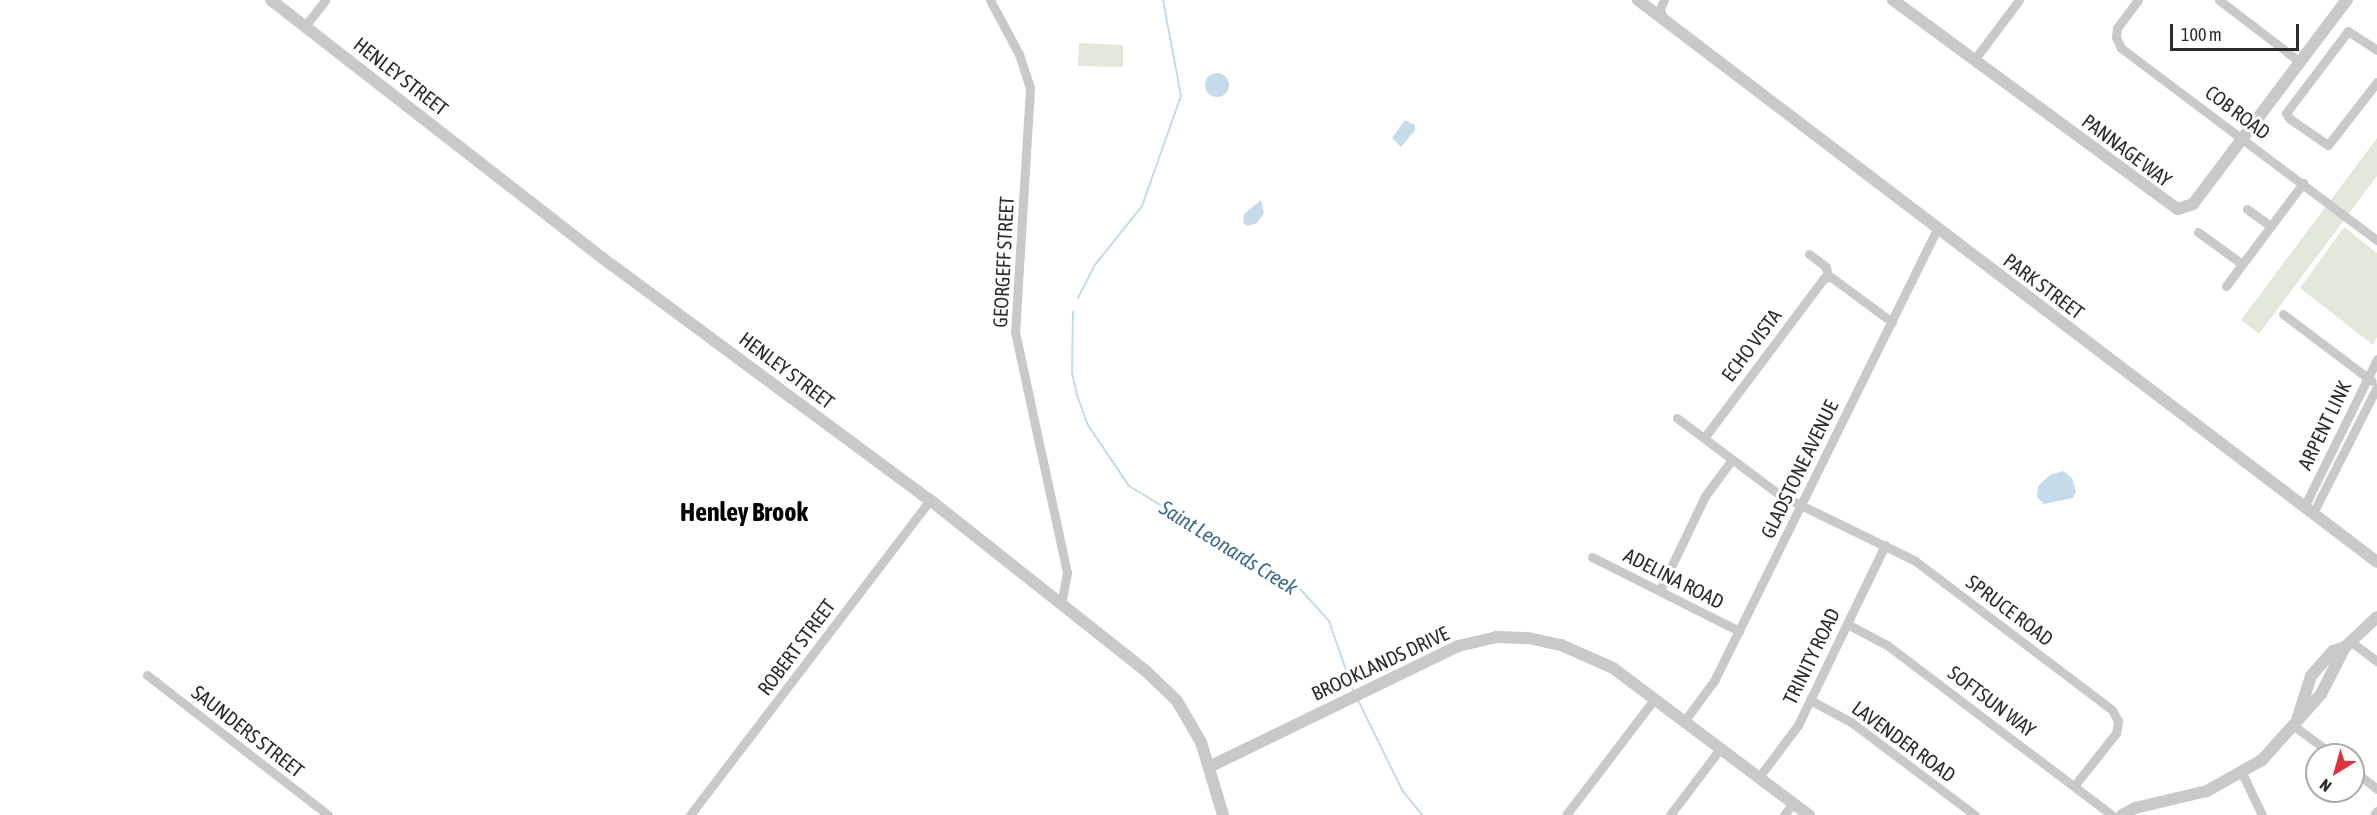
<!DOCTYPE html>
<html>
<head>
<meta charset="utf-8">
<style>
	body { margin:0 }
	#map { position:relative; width:2377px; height:815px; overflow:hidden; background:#fff; font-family:"Asap Condensed",sans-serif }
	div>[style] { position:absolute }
	.green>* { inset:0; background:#e2e9da }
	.water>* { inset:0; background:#c6dbe9 }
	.round { border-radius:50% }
	.stream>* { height:2px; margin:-1px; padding:0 1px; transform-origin:1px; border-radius:1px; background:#c6dbe9 }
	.minor>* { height:9px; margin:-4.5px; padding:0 4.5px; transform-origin:4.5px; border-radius:4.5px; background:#c9c9c9 }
	.tertiary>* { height:12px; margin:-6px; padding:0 6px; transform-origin:6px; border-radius:6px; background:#c9c9c9 }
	span { translate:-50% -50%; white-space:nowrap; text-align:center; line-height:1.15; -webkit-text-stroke:6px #fff; paint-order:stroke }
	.street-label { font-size:20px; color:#2c2c2c }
	.water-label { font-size:21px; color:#3e6c8a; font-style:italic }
	.district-label { font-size:26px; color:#000; font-weight:700 }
	.north { position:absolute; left:2305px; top:743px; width:60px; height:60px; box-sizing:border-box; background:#fff; border:2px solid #ababab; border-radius:50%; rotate:217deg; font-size:16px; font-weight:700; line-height:24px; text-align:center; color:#2c2c2c }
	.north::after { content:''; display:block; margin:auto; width:21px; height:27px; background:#de333f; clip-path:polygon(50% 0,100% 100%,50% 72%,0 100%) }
	.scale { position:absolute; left:2170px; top:24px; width:129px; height:27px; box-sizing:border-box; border:3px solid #2c2c2c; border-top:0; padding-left:8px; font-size:18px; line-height:21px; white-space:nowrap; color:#2c2c2c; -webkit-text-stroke:4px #fff; paint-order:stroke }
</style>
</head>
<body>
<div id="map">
	<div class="green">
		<div style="clip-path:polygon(1079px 43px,1123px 45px,1123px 67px,1078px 66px)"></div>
		<div style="clip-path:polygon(2377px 138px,2377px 176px,2259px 334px,2241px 320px)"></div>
		<div style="clip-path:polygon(2344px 227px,2377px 253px,2377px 337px,2373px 345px,2300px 288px)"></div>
	</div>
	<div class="water">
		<div class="round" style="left:1205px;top:73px;width:24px;height:24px"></div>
		<div style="clip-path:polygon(1405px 120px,1415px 125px,1415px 130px,1401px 147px,1392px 138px)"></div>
		<div style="clip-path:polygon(1261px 200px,1264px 213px,1257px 223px,1248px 226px,1243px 223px,1244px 214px)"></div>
		<div style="clip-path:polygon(2063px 471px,2072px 478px,2076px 491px,2073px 498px,2044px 504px,2037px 497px,2038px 486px,2050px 475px)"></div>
	</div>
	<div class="stream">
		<div style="left:1078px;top:298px;width:36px;rotate:-63deg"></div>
		<div style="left:1094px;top:266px;width:77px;rotate:-51.3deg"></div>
		<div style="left:1142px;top:206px;width:117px;rotate:-70.5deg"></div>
		<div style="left:1181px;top:96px;width:98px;rotate:-100.6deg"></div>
		<div style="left:1073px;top:312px;width:61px;rotate:90.9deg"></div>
		<div style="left:1072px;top:373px;width:26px;rotate:77deg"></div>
		<div style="left:1078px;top:398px;width:29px;rotate:70deg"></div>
		<div style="left:1088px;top:425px;width:73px;rotate:56.1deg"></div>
		<div style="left:1129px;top:486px;width:201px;rotate:31.2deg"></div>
		<div style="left:1301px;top:590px;width:42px;rotate:47.9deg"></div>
		<div style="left:1329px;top:621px;width:76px;rotate:70.9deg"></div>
		<div style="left:1358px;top:700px;width:100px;rotate:63.9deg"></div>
		<div style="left:1402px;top:790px;width:32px;rotate:51deg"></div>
	</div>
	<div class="minor">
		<div style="left:990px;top:0;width:61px;rotate:61.8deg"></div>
		<div style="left:1019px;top:54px;width:36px;rotate:72deg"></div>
		<div style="left:1030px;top:88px;width:244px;rotate:93.5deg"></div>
		<div style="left:1015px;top:332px;width:246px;rotate:77.8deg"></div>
		<div style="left:1067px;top:572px;width:29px;rotate:100deg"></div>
		<div style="left:2138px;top:0;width:35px;rotate:127deg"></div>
		<div style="left:2117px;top:28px;width:9px;rotate:96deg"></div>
		<div style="left:2116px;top:37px;width:12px;rotate:66deg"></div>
		<div style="left:2121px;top:48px;width:320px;rotate:36.9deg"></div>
		<div style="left:2219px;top:0;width:102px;rotate:37.4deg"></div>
		<div style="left:1663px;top:18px;width:9px;rotate:-108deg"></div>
		<div style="left:1660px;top:9px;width:10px;rotate:-66deg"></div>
		<div style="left:305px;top:26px;width:33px;rotate:-52deg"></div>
		<div style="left:2377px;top:50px;width:35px;rotate:-147deg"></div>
		<div style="left:2348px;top:31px;width:103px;rotate:127.1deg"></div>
		<div style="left:2286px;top:113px;width:7px;rotate:56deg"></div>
		<div style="left:2290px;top:119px;width:46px;rotate:34.4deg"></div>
		<div style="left:2328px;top:145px;width:80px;rotate:-52.1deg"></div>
		<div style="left:1974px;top:60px;width:75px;rotate:-53.1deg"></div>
		<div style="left:2247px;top:209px;width:29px;rotate:36deg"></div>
		<div style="left:2198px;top:232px;width:54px;rotate:36deg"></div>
		<div style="left:1809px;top:254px;width:21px;rotate:37deg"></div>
		<div style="left:1826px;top:267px;width:10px;rotate:79deg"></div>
		<div style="left:2226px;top:286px;width:129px;rotate:-53.2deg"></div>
		<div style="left:2283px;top:314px;width:111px;rotate:37deg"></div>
		<div style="left:1677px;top:418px;width:129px;rotate:36.8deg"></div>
		<div style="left:1780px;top:495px;width:149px;rotate:25.9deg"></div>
		<div style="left:1914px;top:560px;width:248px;rotate:37.1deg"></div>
		<div style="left:2112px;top:710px;width:13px;rotate:61deg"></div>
		<div style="left:2118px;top:721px;width:12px;rotate:99deg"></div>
		<div style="left:2116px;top:733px;width:66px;rotate:128.3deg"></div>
		<div style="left:1704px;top:438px;width:200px;rotate:-53.1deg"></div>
		<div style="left:1824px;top:278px;width:7px;rotate:-8deg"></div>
		<div style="left:1831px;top:277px;width:76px;rotate:36.4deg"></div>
		<div style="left:2304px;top:507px;width:165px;rotate:-63.7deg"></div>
		<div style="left:2313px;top:513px;width:141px;rotate:-63.1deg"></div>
		<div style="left:1592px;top:557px;width:165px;rotate:26.7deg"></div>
		<div style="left:1660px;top:590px;width:104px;rotate:-64.4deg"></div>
		<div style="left:1705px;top:496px;width:44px;rotate:-53.4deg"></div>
		<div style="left:1847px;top:624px;width:45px;rotate:27.7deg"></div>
		<div style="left:1887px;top:645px;width:282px;rotate:37.1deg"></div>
		<div style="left:2350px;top:641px;width:34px;rotate:37deg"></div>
		<div style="left:147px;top:675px;width:229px;rotate:37.7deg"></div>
		<div style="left:1810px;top:700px;width:47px;rotate:28.2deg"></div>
		<div style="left:1851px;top:722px;width:155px;rotate:36.9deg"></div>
		<div style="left:1685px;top:720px;width:49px;rotate:-53.4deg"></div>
		<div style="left:1714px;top:681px;width:504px;rotate:-63.74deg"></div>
		<div style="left:2294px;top:726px;width:49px;rotate:36.6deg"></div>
		<div style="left:2353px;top:770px;width:31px;rotate:38deg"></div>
		<div style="left:2242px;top:773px;width:47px;rotate:64.5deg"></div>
		<div style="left:1759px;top:777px;width:65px;rotate:-53.1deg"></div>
		<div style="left:1798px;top:725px;width:200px;rotate:-64.2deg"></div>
		<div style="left:690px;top:815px;width:396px;rotate:-52.7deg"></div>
		<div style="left:1566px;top:815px;width:147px;rotate:-52.7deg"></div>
		<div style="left:1670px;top:815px;width:83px;rotate:-52.9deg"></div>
		<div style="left:1784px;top:815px;width:15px;rotate:-53deg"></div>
		<div style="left:2374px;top:815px;width:5px;rotate:-53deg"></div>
	</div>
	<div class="tertiary">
		<div style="left:271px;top:0;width:432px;rotate:37.9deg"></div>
		<div style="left:612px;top:265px;width:395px;rotate:36.5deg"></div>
		<div style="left:930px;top:500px;width:277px;rotate:38.4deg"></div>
		<div style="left:1147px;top:672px;width:42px;rotate:44deg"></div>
		<div style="left:1177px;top:701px;width:48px;rotate:59.7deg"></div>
		<div style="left:1201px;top:742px;width:76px;rotate:73.2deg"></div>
		<div style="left:1638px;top:0;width:928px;rotate:37.25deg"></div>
		<div style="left:1893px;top:0;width:353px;rotate:36.3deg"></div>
		<div style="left:2178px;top:209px;width:16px;rotate:-18deg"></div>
		<div style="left:2193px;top:204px;width:256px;rotate:-53deg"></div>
		<div style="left:2297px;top:720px;width:46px;rotate:-72.3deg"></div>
		<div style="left:2311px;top:676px;width:33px;rotate:-49deg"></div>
		<div style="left:2333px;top:651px;width:13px;rotate:-18deg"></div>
		<div style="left:1211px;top:766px;width:275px;rotate:-25.9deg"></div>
		<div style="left:1458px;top:646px;width:39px;rotate:-13deg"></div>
		<div style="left:1496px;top:637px;width:32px;rotate:2deg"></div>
		<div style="left:1528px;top:638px;width:34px;rotate:12deg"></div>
		<div style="left:1561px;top:645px;width:57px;rotate:23.9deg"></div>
		<div style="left:1613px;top:668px;width:245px;rotate:36.9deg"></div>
		<div style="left:2122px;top:815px;width:15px;rotate:-28deg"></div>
		<div style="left:2135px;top:808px;width:74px;rotate:-13.3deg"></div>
		<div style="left:2207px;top:791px;width:63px;rotate:-29.4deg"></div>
		<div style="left:2262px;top:760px;width:89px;rotate:-48.2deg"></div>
		<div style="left:2321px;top:694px;width:53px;rotate:-62.9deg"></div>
		<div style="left:2345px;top:647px;width:44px;rotate:-43.2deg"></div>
	</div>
	<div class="street-label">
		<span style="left:401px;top:76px;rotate:38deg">HENLEY STREET</span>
		<span style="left:2238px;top:112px;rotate:37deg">COB ROAD</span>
		<span style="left:2127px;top:150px;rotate:37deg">PANNAGE WAY</span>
		<span style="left:1003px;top:262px;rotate:-87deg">GEORGEFF STREET</span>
		<span style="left:2044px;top:286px;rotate:37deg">PARK STREET</span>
		<span style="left:1751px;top:345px;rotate:-53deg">ECHO VISTA</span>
		<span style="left:787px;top:370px;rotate:37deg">HENLEY STREET</span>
		<span style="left:2324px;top:425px;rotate:-64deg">ARPENT LINK</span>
		<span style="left:1799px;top:469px;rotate:-64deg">GLADSTONE AVENUE</span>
		<span style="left:1674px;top:578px;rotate:27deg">ADELINA ROAD</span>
		<span style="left:2010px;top:610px;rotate:37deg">SPRUCE ROAD</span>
		<span style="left:796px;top:647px;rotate:-53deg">ROBERT STREET</span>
		<span style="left:1811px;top:656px;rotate:-64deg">TRINITY ROAD</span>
		<span style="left:1380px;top:663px;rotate:-25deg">BROOKLANDS DRIVE</span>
		<span style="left:1992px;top:701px;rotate:37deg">SOFTSUN WAY</span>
		<span style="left:248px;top:731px;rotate:38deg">SAUNDERS STREET</span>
		<span style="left:1904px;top:741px;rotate:36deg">LAVENDER ROAD</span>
	</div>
	<div class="water-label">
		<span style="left:1229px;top:547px;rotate:32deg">Saint Leonards Creek</span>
	</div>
	<div class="district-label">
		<span style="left:744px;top:513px">Henley Brook</span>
	</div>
	<div class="north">N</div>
	<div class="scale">100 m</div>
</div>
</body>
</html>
